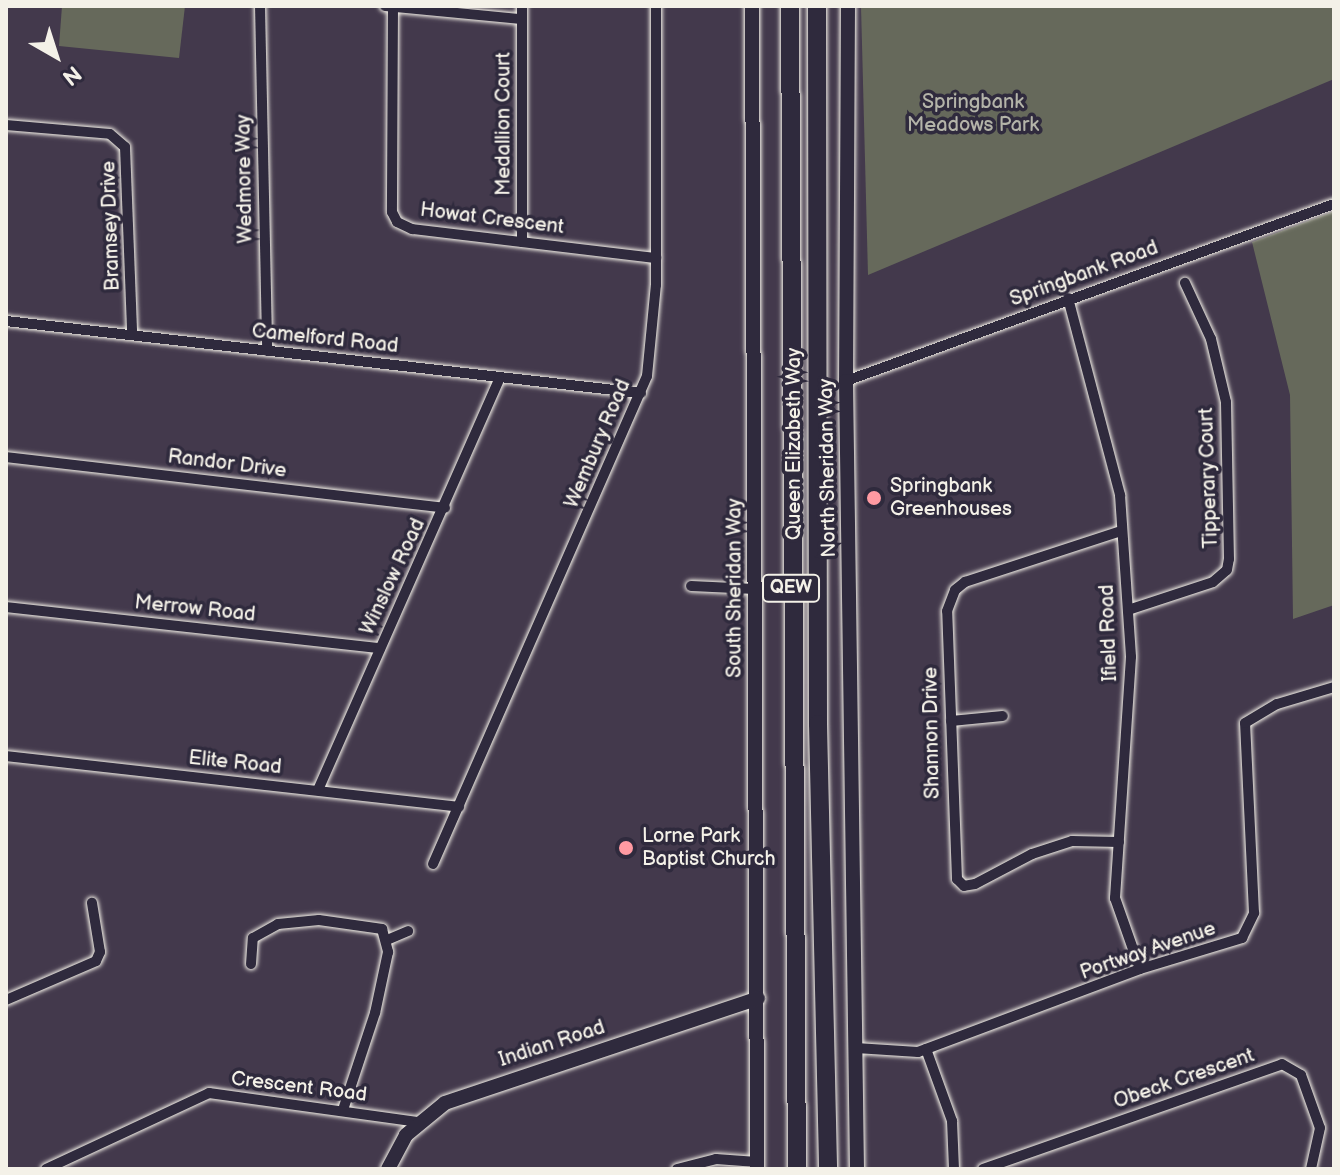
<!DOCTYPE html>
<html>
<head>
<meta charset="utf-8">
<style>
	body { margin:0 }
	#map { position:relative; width:1340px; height:1175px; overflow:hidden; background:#43394c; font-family:"Balsamiq Sans",sans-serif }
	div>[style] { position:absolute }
	.green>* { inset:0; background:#66695b }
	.roads { filter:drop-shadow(0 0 2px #f4f1e8) drop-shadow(0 0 2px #f4f1e8) }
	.street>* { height:10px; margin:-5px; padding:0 5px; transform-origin:5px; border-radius:5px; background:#2f2a3d }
	.secondary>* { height:14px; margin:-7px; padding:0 7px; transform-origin:7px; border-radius:7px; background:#2f2a3d }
	.highway>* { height:18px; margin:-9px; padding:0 9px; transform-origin:9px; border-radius:9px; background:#2f2a3d }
	.dots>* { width:22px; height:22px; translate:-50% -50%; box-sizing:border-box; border:4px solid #2f2a3d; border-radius:50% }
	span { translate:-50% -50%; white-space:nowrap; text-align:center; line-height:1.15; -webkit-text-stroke:7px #2f2a3d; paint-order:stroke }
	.shield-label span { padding:2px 6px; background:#2f2a3d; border:2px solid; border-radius:6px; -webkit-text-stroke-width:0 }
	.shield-label { font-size:18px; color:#f4f1e8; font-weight:700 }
	.park-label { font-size:20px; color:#b4b4a9 }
	.street-label { font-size:20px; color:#f4f1e8 }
	.poi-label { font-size:20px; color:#f4f1e8 }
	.left { translate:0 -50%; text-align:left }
	.frame { position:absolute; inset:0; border:8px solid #f4f1e8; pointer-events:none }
	.north { position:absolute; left:16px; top:16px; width:80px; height:80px; -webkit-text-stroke:6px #2f2a3d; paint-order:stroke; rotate:141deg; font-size:22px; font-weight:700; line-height:32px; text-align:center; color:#f4f1e8 }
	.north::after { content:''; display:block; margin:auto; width:28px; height:36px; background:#f4f1e8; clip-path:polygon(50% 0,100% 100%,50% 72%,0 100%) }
</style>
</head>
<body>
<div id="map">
	<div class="green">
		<div style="clip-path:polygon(62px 6px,185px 6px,179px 58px,59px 46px)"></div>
		<div style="clip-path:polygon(861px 6px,1334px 6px,1334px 79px,868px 275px)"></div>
		<div style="clip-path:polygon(1334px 211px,1334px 605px,1293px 619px,1290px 395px,1252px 242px)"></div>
	</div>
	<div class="roads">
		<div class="street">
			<div style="left:260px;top:6px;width:345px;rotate:88.8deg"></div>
			<div style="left:385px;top:6px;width:137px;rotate:5.5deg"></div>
			<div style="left:393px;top:6px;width:206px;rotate:90.3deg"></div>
			<div style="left:392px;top:212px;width:11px;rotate:63deg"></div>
			<div style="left:397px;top:222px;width:17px;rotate:25deg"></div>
			<div style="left:412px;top:229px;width:246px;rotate:6.8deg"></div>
			<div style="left:522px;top:6px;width:236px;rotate:90deg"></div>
			<div style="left:6px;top:125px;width:104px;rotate:4.9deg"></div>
			<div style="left:110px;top:134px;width:20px;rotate:41deg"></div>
			<div style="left:125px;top:147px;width:186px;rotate:87.8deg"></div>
			<div style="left:1068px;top:298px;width:204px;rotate:75.2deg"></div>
			<div style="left:1120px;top:495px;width:162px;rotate:86.1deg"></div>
			<div style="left:1131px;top:657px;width:242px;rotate:93.8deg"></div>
			<div style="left:1115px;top:898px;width:75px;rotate:70.6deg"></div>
			<div style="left:6px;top:321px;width:639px;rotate:6.47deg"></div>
			<div style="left:846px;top:381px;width:519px;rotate:-19.94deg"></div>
			<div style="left:6px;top:457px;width:442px;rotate:6.6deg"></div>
			<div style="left:691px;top:586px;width:64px;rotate:2.7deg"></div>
			<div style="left:6px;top:607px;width:376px;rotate:6.3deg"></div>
			<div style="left:1128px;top:610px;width:89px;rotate:-18.2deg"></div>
			<div style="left:1213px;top:582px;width:18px;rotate:-41deg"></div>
			<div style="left:1227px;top:570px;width:11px;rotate:-80deg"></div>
			<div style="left:1229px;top:559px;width:157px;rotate:-91.1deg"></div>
			<div style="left:1226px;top:402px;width:65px;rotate:-103.4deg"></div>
			<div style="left:1211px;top:339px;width:62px;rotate:-114.9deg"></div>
			<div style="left:951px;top:721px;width:52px;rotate:-5.5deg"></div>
			<div style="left:6px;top:756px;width:456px;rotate:6.4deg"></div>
			<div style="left:318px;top:790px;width:449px;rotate:-66.2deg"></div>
			<div style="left:1119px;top:842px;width:47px;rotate:-178.8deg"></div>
			<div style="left:1072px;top:841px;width:42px;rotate:162deg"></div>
			<div style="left:1032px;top:854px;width:64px;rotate:152.2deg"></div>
			<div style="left:975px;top:884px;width:11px;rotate:170deg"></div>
			<div style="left:964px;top:886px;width:10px;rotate:-135deg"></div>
			<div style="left:957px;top:879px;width:268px;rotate:-92.1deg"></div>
			<div style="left:947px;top:611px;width:22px;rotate:-69deg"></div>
			<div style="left:955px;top:590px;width:13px;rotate:-39deg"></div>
			<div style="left:965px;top:582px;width:164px;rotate:-18.1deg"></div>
			<div style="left:433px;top:864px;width:533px;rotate:-66.32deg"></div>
			<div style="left:647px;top:376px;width:91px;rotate:-84.4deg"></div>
			<div style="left:656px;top:285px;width:279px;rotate:-90deg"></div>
			<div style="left:387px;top:940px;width:23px;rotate:-23deg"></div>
			<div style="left:251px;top:964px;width:26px;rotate:-86deg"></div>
			<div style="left:253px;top:938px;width:29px;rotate:-29deg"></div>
			<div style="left:278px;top:924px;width:41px;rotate:-5.6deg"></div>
			<div style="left:319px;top:920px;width:64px;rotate:8.1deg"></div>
			<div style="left:382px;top:929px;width:24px;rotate:75deg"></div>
			<div style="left:388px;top:952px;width:62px;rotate:102deg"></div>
			<div style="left:375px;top:1013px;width:102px;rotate:108.3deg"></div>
			<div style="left:6px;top:1000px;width:98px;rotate:-23.4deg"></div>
			<div style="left:96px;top:961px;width:10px;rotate:-66deg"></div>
			<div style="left:100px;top:952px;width:50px;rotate:-99.3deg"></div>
			<div style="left:856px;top:1048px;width:62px;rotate:3.7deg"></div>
			<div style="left:918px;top:1052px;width:237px;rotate:-20.5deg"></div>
			<div style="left:1140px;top:969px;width:107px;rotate:-16.9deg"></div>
			<div style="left:1242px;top:938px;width:28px;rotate:-64deg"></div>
			<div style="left:1254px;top:913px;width:190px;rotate:-92.7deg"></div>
			<div style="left:1245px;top:723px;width:37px;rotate:-31deg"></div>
			<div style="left:1277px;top:704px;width:59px;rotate:-16.6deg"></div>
			<div style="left:926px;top:1049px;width:77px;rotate:70.1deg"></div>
			<div style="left:952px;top:1121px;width:48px;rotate:87.6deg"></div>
			<div style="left:46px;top:1169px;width:180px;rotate:-25deg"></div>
			<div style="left:209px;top:1093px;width:212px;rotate:7.9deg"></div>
			<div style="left:677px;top:1169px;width:40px;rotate:-14.4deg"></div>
			<div style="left:716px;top:1159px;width:41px;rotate:4.2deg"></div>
			<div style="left:983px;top:1169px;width:317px;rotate:-19.3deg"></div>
			<div style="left:1282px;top:1064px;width:22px;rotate:30deg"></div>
			<div style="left:1301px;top:1075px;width:56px;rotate:70.3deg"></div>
			<div style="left:1320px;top:1128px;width:42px;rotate:102.4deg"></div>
		</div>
		<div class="secondary">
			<div style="left:752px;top:6px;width:1163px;rotate:89.75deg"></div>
			<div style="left:848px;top:6px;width:375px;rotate:90.3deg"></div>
			<div style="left:846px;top:381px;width:788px;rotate:89.2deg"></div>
			<div style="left:388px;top:1169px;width:38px;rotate:-62deg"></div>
			<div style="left:406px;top:1135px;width:50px;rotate:-39.4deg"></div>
			<div style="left:445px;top:1103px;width:330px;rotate:-18.5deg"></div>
		</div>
		<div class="highway">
			<div style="left:790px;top:6px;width:1163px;rotate:89.66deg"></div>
			<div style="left:817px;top:6px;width:718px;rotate:89.92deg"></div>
			<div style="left:818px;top:724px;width:445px;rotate:88.7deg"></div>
		</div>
	</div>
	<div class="dots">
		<div style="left:874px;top:498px;background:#ff9aa2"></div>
		<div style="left:626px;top:848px;background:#ff9aa2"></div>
	</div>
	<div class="shield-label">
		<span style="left:791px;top:588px">QEW</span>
	</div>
	<div class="park-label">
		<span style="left:973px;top:114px">Springbank<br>Meadows Park</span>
	</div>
	<div class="street-label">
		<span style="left:504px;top:124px;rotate:-90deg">Medallion Court</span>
		<span style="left:245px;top:179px;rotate:-91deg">Wedmore Way</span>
		<span style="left:492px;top:219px;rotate:7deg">Howat Crescent</span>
		<span style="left:111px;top:226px;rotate:-92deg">Bramsey Drive</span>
		<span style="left:1084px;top:274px;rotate:-20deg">Springbank Road</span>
		<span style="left:325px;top:339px;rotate:6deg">Camelford Road</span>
		<span style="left:598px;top:444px;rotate:-67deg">Wembury Road</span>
		<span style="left:794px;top:444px;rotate:-90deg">Queen Elizabeth Way</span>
		<span style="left:227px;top:464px;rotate:7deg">Randor Drive</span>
		<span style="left:828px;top:468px;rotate:-91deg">North Sheridan Way</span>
		<span style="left:1209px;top:478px;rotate:-92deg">Tipperary Court</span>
		<span style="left:393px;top:577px;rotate:-65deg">Winslow Road</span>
		<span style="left:735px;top:588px;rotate:-90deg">South Sheridan Way</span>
		<span style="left:195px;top:609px;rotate:6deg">Merrow Road</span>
		<span style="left:1109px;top:633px;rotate:-92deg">Ifield Road</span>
		<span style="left:932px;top:733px;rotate:-91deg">Shannon Drive</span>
		<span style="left:235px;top:763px;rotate:6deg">Elite Road</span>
		<span style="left:1148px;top:951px;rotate:-19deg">Portway Avenue</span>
		<span style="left:552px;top:1044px;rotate:-18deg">Indian Road</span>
		<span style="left:1184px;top:1079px;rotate:-19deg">Obeck Crescent</span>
		<span style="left:299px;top:1087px;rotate:7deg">Crescent Road</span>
	</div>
	<div class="poi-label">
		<span class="left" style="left:890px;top:498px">Springbank<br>Greenhouses</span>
		<span class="left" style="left:642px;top:848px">Lorne Park<br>Baptist Church</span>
	</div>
	<div class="frame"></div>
	<div class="north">N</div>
</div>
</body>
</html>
